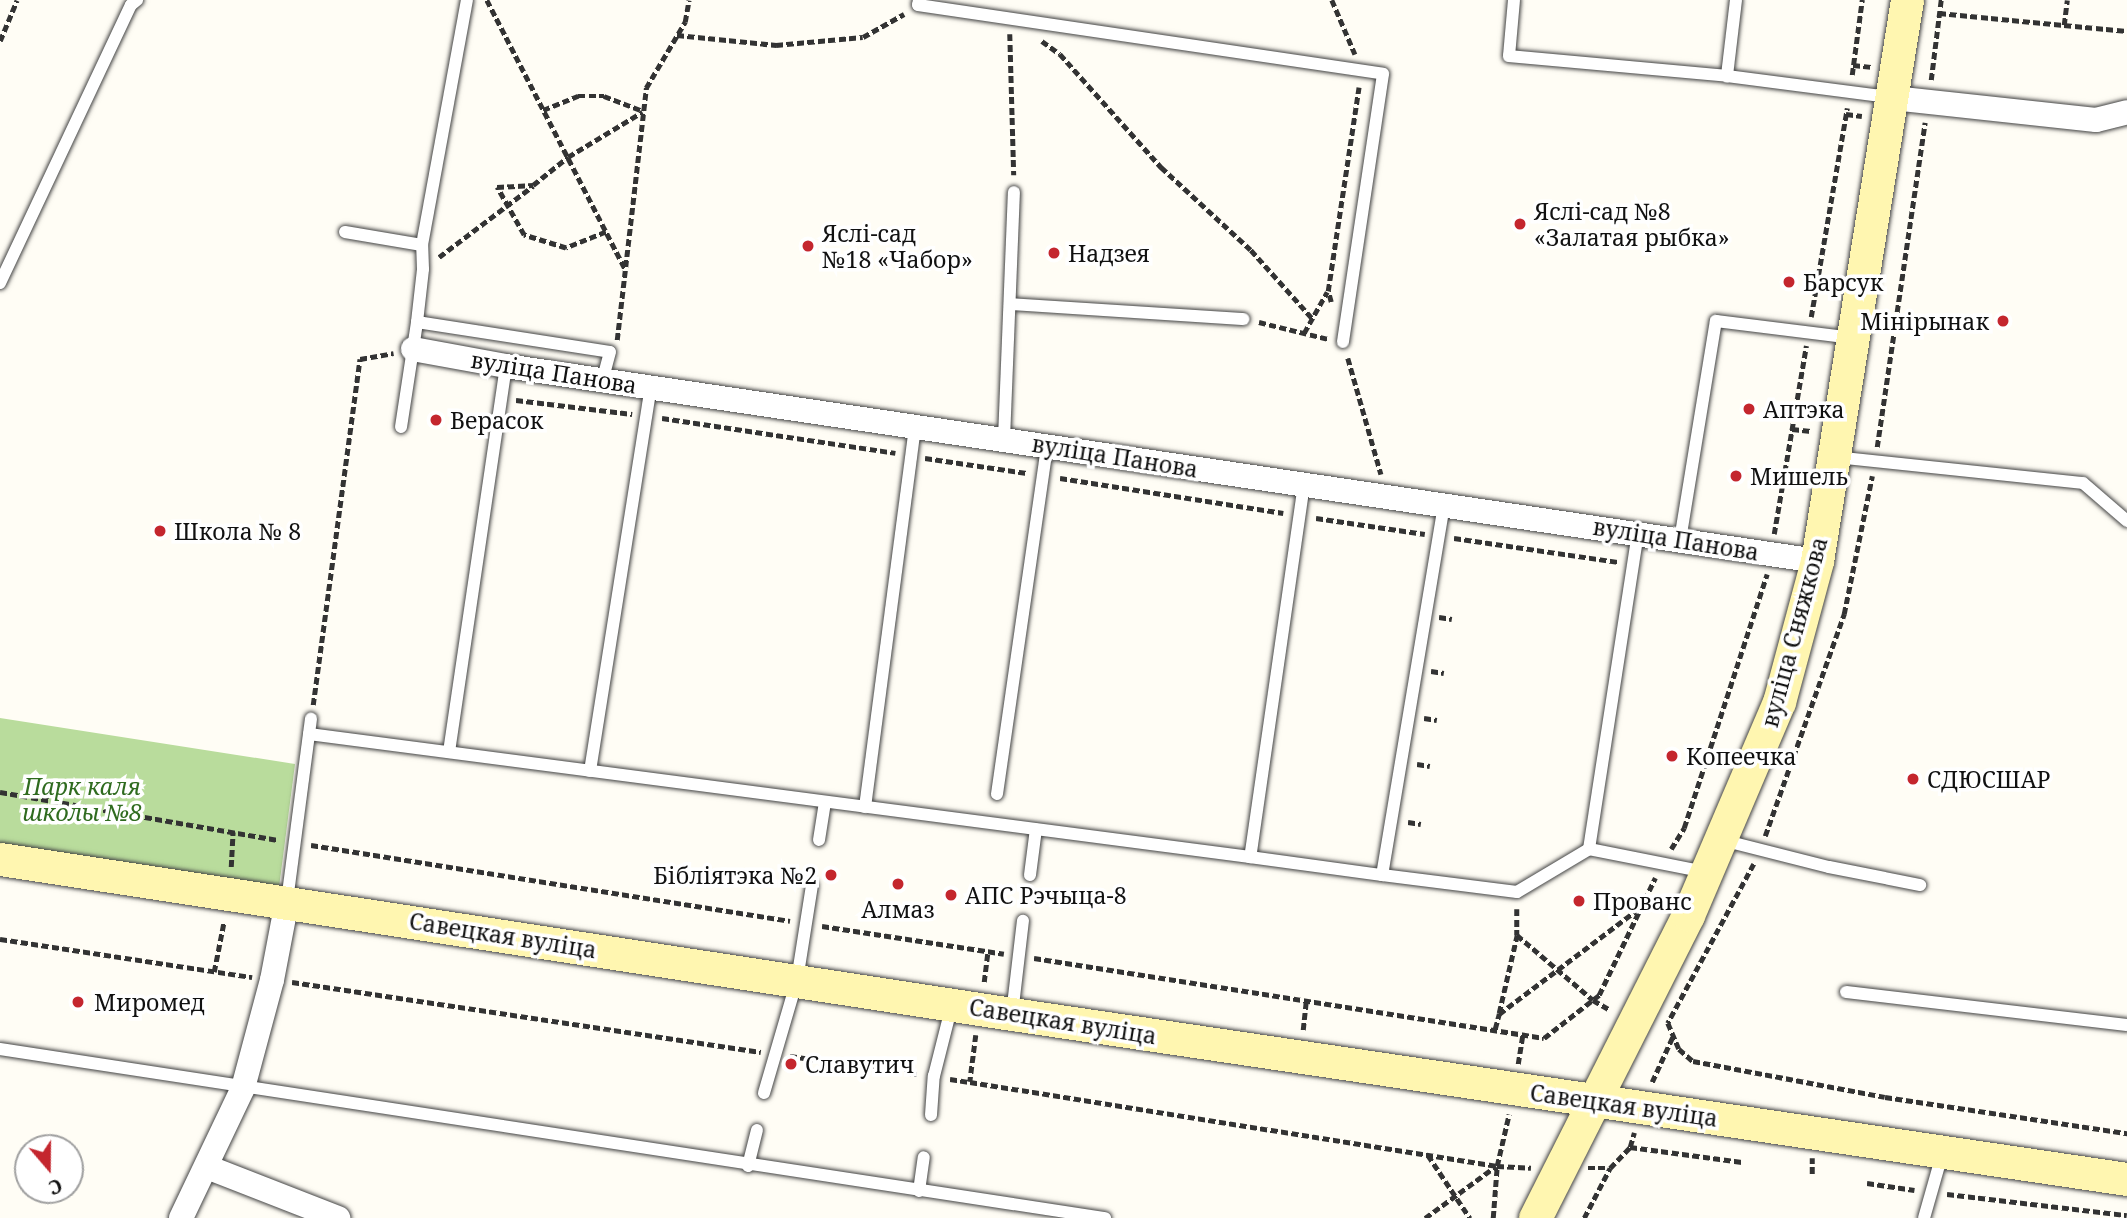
<!DOCTYPE html>
<html>
<head>
<meta charset="utf-8">
<style>
	body { margin:0 }
	#map { position:relative; width:2127px; height:1218px; overflow:hidden; background:#fffdf5; font-family:"Noto Serif",serif }
	div>[style] { position:absolute }
	.forest>* { inset:0; background:#b9dc9c }
	.path>* { height:4.5px; margin-top:-2.25px; transform-origin:0; background:repeating-linear-gradient(90deg,#333 0 7px,transparent 0 10.5px) }
	.roads { filter:drop-shadow(0 0 2px #444) drop-shadow(0 0 2px #444) }
	.lane>* { height:12px; margin:-6px; padding:0 6px; transform-origin:6px; border-radius:6px; background:#fff }
	.street>* { height:24px; margin:-12px; padding:0 12px; transform-origin:12px; border-radius:12px; background:#fff }
	.secondary>* { height:33px; margin:-16.5px; padding:0 16.5px; transform-origin:16.5px; border-radius:16.5px; background:#fff6b0 }
	.dots>* { width:19px; height:19px; translate:-50% -50%; box-sizing:border-box; border:4px solid #fff; border-radius:50% }
	span { translate:-50% -50%; white-space:nowrap; text-align:center; line-height:1.15; -webkit-text-stroke:7px #fff; paint-order:stroke }
	.poi-label { font-size:23px; color:#111 }
	.left { translate:0 -50%; text-align:left }
	.right { translate:-100% -50%; text-align:right }
	.street-label { font-size:23px; color:#111 }
	.park-label { font-size:23px; color:#2f6b1f; font-style:italic }
	.north { position:absolute; left:14px; top:1134px; width:70px; height:70px; box-sizing:border-box; background:#fff; border:2px solid #a0a0a0; border-radius:50%; rotate:160deg; font-size:19px; font-weight:700; line-height:28px; text-align:center; color:#111 }
	.north::after { content:''; display:block; margin:auto; width:24px; height:32px; background:#c4262e; clip-path:polygon(50% 0,100% 100%,50% 72%,0 100%) }
</style>
</head>
<body>
<div id="map">
	<div class="forest">
		<div style="clip-path:polygon(0 718px,295px 764px,278px 895px,0 855px)"></div>
	</div>
	<div class="path">
		<div style="left:487px;top:0;width:302px;rotate:62.8deg"></div>
		<div style="left:1332px;top:0;width:59px;rotate:66.9deg"></div>
		<div style="left:1939px;top:13px;width:189px;rotate:5.5deg"></div>
		<div style="left:2064px;top:25px;width:25px;rotate:-83deg"></div>
		<div style="left:1010px;top:34px;width:141px;rotate:88.4deg"></div>
		<div style="left:677px;top:35px;width:100px;rotate:5.8deg"></div>
		<div style="left:776px;top:45px;width:87px;rotate:-5.3deg"></div>
		<div style="left:863px;top:37px;width:47px;rotate:-29.3deg"></div>
		<div style="left:0;top:41px;width:44px;rotate:-67.5deg"></div>
		<div style="left:1042px;top:41px;width:22px;rotate:36deg"></div>
		<div style="left:1060px;top:54px;width:152px;rotate:48.2deg"></div>
		<div style="left:1161px;top:167px;width:122px;rotate:42.7deg"></div>
		<div style="left:1251px;top:250px;width:91px;rotate:48.1deg"></div>
		<div style="left:1853px;top:65px;width:18px;rotate:6deg"></div>
		<div style="left:1852px;top:75px;width:76px;rotate:-82.4deg"></div>
		<div style="left:1931px;top:80px;width:81px;rotate:-82.9deg"></div>
		<div style="left:543px;top:110px;width:38px;rotate:-22deg"></div>
		<div style="left:578px;top:96px;width:26px"></div>
		<div style="left:604px;top:96px;width:42px;rotate:21deg"></div>
		<div style="left:1846px;top:114px;width:16px;rotate:7deg"></div>
		<div style="left:606px;top:232px;width:43px;rotate:158.2deg"></div>
		<div style="left:566px;top:248px;width:44px;rotate:-162.8deg"></div>
		<div style="left:524px;top:235px;width:55px;rotate:-119.4deg"></div>
		<div style="left:497px;top:187px;width:36px;rotate:-3deg"></div>
		<div style="left:533px;top:185px;width:45px;rotate:-38.7deg"></div>
		<div style="left:568px;top:157px;width:87px;rotate:-31.3deg"></div>
		<div style="left:439px;top:257px;width:118px;rotate:-37.1deg"></div>
		<div style="left:1331px;top:302px;width:11px;rotate:-105deg"></div>
		<div style="left:1328px;top:291px;width:206px;rotate:-81.4deg"></div>
		<div style="left:1811px;top:317px;width:212px;rotate:-80.2deg"></div>
		<div style="left:1259px;top:322px;width:71px;rotate:13.8deg"></div>
		<div style="left:1304px;top:333px;width:47px;rotate:-60.7deg"></div>
		<div style="left:617px;top:340px;width:254px;rotate:-83.4deg"></div>
		<div style="left:646px;top:88px;width:77px;rotate:-59.4deg"></div>
		<div style="left:685px;top:22px;width:22px;rotate:-80deg"></div>
		<div style="left:1348px;top:358px;width:121px;rotate:74.1deg"></div>
		<div style="left:516px;top:400px;width:117px;rotate:6.9deg"></div>
		<div style="left:662px;top:418px;width:236px;rotate:8.5deg"></div>
		<div style="left:1792px;top:429px;width:19px;rotate:6deg"></div>
		<div style="left:1877px;top:447px;width:328px;rotate:-81.6deg"></div>
		<div style="left:925px;top:458px;width:103px;rotate:8.4deg"></div>
		<div style="left:1060px;top:478px;width:226px;rotate:8.9deg"></div>
		<div style="left:1316px;top:518px;width:110px;rotate:8.4deg"></div>
		<div style="left:1774px;top:534px;width:191px;rotate:-80.3deg"></div>
		<div style="left:1454px;top:538px;width:167px;rotate:8.3deg"></div>
		<div style="left:1439px;top:617px;width:13px;rotate:9deg"></div>
		<div style="left:1431px;top:671px;width:13px;rotate:9deg"></div>
		<div style="left:313px;top:705px;width:349px;rotate:-82.3deg"></div>
		<div style="left:360px;top:359px;width:34px;rotate:-10deg"></div>
		<div style="left:1424px;top:718px;width:13px;rotate:9deg"></div>
		<div style="left:1417px;top:764px;width:13px;rotate:9deg"></div>
		<div style="left:0;top:792px;width:282px;rotate:9.8deg"></div>
		<div style="left:1408px;top:822px;width:13px;rotate:9deg"></div>
		<div style="left:1765px;top:836px;width:236px;rotate:-70.4deg"></div>
		<div style="left:1844px;top:614px;width:141px;rotate:-78.5deg"></div>
		<div style="left:311px;top:845px;width:485px;rotate:9deg"></div>
		<div style="left:1671px;top:849px;width:25px;rotate:-58deg"></div>
		<div style="left:1684px;top:828px;width:267px;rotate:-71.9deg"></div>
		<div style="left:1754px;top:864px;width:181px;rotate:118.4deg"></div>
		<div style="left:1668px;top:1023px;width:28px;rotate:67deg"></div>
		<div style="left:1679px;top:1049px;width:18px;rotate:41deg"></div>
		<div style="left:1693px;top:1061px;width:195px;rotate:10.6deg"></div>
		<div style="left:1885px;top:1097px;width:245px;rotate:8.5deg"></div>
		<div style="left:231px;top:867px;width:35px;rotate:-87deg"></div>
		<div style="left:1517px;top:909px;width:26px;rotate:90deg"></div>
		<div style="left:1517px;top:935px;width:100px;rotate:40.5deg"></div>
		<div style="left:1593px;top:1000px;width:20px;rotate:30deg"></div>
		<div style="left:822px;top:926px;width:184px;rotate:8.7deg"></div>
		<div style="left:0;top:939px;width:255px;rotate:8.6deg"></div>
		<div style="left:1034px;top:958px;width:516px;rotate:8.91deg"></div>
		<div style="left:1544px;top:1038px;width:70px;rotate:-38deg"></div>
		<div style="left:1599px;top:995px;width:130px;rotate:-64.4deg"></div>
		<div style="left:214px;top:972px;width:52px;rotate:-78.9deg"></div>
		<div style="left:292px;top:982px;width:474px;rotate:8.5deg"></div>
		<div style="left:984px;top:982px;width:31px;rotate:-83deg"></div>
		<div style="left:1499px;top:1013px;width:80px;rotate:-77deg"></div>
		<div style="left:1495px;top:1029px;width:16px;rotate:-75deg"></div>
		<div style="left:1499px;top:1014px;width:178px;rotate:-37deg"></div>
		<div style="left:1303px;top:1030px;width:30px;rotate:-84deg"></div>
		<div style="left:976px;top:1035px;width:47px;rotate:97.3deg"></div>
		<div style="left:970px;top:1082px;width:534px;rotate:9.06deg"></div>
		<div style="left:1497px;top:1166px;width:34px;rotate:3deg"></div>
		<div style="left:790px;top:1056px;width:128px;rotate:8.1deg"></div>
		<div style="left:1518px;top:1064px;width:30px;rotate:-81deg"></div>
		<div style="left:950px;top:1079px;width:20px;rotate:9deg"></div>
		<div style="left:1652px;top:1082px;width:51px;rotate:-65.5deg"></div>
		<div style="left:1630px;top:1147px;width:113px;rotate:7.6deg"></div>
		<div style="left:1428px;top:1155px;width:76px;rotate:56.3deg"></div>
		<div style="left:1588px;top:1168px;width:22px"></div>
		<div style="left:1610px;top:1168px;width:29px;rotate:-46deg"></div>
		<div style="left:1630px;top:1147px;width:15px;rotate:-74deg"></div>
		<div style="left:1812px;top:1174px;width:16px;rotate:-90deg"></div>
		<div style="left:1867px;top:1183px;width:48px;rotate:8.5deg"></div>
		<div style="left:1947px;top:1194px;width:181px;rotate:6.7deg"></div>
		<div style="left:1425px;top:1218px;width:88px;rotate:-36.2deg"></div>
		<div style="left:1493px;top:1218px;width:52px;rotate:-85.6deg"></div>
		<div style="left:1497px;top:1166px;width:53px;rotate:-77deg"></div>
		<div style="left:1584px;top:1218px;width:56px;rotate:-62.5deg"></div>
	</div>
	<div class="roads">
		<div class="lane">
			<div style="left:919px;top:0;width:5px;rotate:101deg"></div>
			<div style="left:918px;top:5px;width:470px;rotate:8.4deg"></div>
			<div style="left:1383px;top:74px;width:271px;rotate:98.5deg"></div>
			<div style="left:1514px;top:0;width:56px;rotate:95.1deg"></div>
			<div style="left:1509px;top:56px;width:219px;rotate:5.2deg"></div>
			<div style="left:1736px;top:0;width:77px;rotate:96.8deg"></div>
			<div style="left:1727px;top:76px;width:163px;rotate:7.4deg"></div>
			<div style="left:345px;top:232px;width:78px;rotate:9.6deg"></div>
			<div style="left:0;top:283px;width:307px;rotate:-64.8deg"></div>
			<div style="left:131px;top:5px;width:8px;rotate:-40deg"></div>
			<div style="left:1010px;top:304px;width:234px;rotate:3.7deg"></div>
			<div style="left:417px;top:322px;width:53px;rotate:-83.5deg"></div>
			<div style="left:423px;top:269px;width:24px;rotate:-92deg"></div>
			<div style="left:422px;top:245px;width:249px;rotate:-79.6deg"></div>
			<div style="left:401px;top:427px;width:106px;rotate:-81.3deg"></div>
			<div style="left:417px;top:322px;width:195px;rotate:8.8deg"></div>
			<div style="left:610px;top:352px;width:28px;rotate:105deg"></div>
			<div style="left:1004px;top:439px;width:247px;rotate:-87.7deg"></div>
			<div style="left:1835px;top:457px;width:249px;rotate:6deg"></div>
			<div style="left:2083px;top:483px;width:58px;rotate:40.8deg"></div>
			<div style="left:1304px;top:484px;width:377px;rotate:98.2deg"></div>
			<div style="left:1250px;top:857px;width:133px;rotate:7.8deg"></div>
			<div style="left:1444px;top:505px;width:375px;rotate:99.5deg"></div>
			<div style="left:1382px;top:875px;width:136px;rotate:7.2deg"></div>
			<div style="left:1517px;top:892px;width:84px;rotate:-30.8deg"></div>
			<div style="left:1589px;top:849px;width:118px;rotate:11.2deg"></div>
			<div style="left:1680px;top:540px;width:222px;rotate:-80.7deg"></div>
			<div style="left:1716px;top:321px;width:138px;rotate:7.1deg"></div>
			<div style="left:309px;top:734px;width:949px;rotate:7.45deg"></div>
			<div style="left:449px;top:752px;width:390px;rotate:-81.6deg"></div>
			<div style="left:590px;top:771px;width:390px;rotate:-81deg"></div>
			<div style="left:997px;top:794px;width:353px;rotate:-81.8deg"></div>
			<div style="left:865px;top:807px;width:384px;rotate:-82.5deg"></div>
			<div style="left:819px;top:840px;width:38px;rotate:-81deg"></div>
			<div style="left:1722px;top:840px;width:110px;rotate:14.2deg"></div>
			<div style="left:1829px;top:867px;width:93px;rotate:11.2deg"></div>
			<div style="left:1589px;top:849px;width:319px;rotate:-81.2deg"></div>
			<div style="left:1030px;top:875px;width:46px;rotate:-82.6deg"></div>
			<div style="left:287px;top:901px;width:184px;rotate:-82.5deg"></div>
			<div style="left:1846px;top:992px;width:283px;rotate:6.7deg"></div>
			<div style="left:1012px;top:1014px;width:94px;rotate:-83.3deg"></div>
			<div style="left:0;top:1049px;width:1118px;rotate:8.7deg"></div>
			<div style="left:764px;top:1093px;width:118px;rotate:-73.7deg"></div>
			<div style="left:797px;top:980px;width:96px;rotate:-81deg"></div>
			<div style="left:931px;top:1115px;width:39px;rotate:-86deg"></div>
			<div style="left:934px;top:1076px;width:73px;rotate:-75.8deg"></div>
			<div style="left:748px;top:1166px;width:37px;rotate:-76deg"></div>
			<div style="left:919px;top:1191px;width:34px;rotate:-82deg"></div>
			<div style="left:1924px;top:1218px;width:66px;rotate:-74.1deg"></div>
		</div>
		<div class="street">
			<div style="left:1893px;top:98px;width:204px;rotate:6.2deg"></div>
			<div style="left:2096px;top:120px;width:32px;rotate:-14deg"></div>
			<div style="left:413px;top:349px;width:95px;rotate:10.4deg"></div>
			<div style="left:506px;top:366px;width:1325px;rotate:8.46deg"></div>
			<div style="left:207px;top:1167px;width:141px;rotate:21.3deg"></div>
			<div style="left:181px;top:1218px;width:144px;rotate:-64.5deg"></div>
			<div style="left:243px;top:1088px;width:112px;rotate:-75deg"></div>
			<div style="left:272px;top:980px;width:80px;rotate:-79.2deg"></div>
		</div>
		<div class="secondary">
			<div style="left:0;top:859px;width:1024px;rotate:8.71deg"></div>
			<div style="left:1012px;top:1014px;width:1127px;rotate:8.42deg"></div>
			<div style="left:1535px;top:1218px;width:339px;rotate:-63.2deg"></div>
			<div style="left:1688px;top:915px;width:232px;rotate:-66.9deg"></div>
			<div style="left:1779px;top:702px;width:146px;rotate:-74.9deg"></div>
			<div style="left:1817px;top:561px;width:568px;rotate:-80.89deg"></div>
		</div>
	</div>
	<div class="dots">
		<div style="left:1520px;top:224px;background:#c4262e"></div>
		<div style="left:808px;top:246px;background:#c4262e"></div>
		<div style="left:1054px;top:253px;background:#c4262e"></div>
		<div style="left:1789px;top:282px;background:#c4262e"></div>
		<div style="left:2003px;top:321px;background:#c4262e"></div>
		<div style="left:1749px;top:409px;background:#c4262e"></div>
		<div style="left:436px;top:420px;background:#c4262e"></div>
		<div style="left:1736px;top:476px;background:#c4262e"></div>
		<div style="left:160px;top:531px;background:#c4262e"></div>
		<div style="left:1672px;top:756px;background:#c4262e"></div>
		<div style="left:1913px;top:779px;background:#c4262e"></div>
		<div style="left:831px;top:875px;background:#c4262e"></div>
		<div style="left:898px;top:884px;background:#c4262e"></div>
		<div style="left:951px;top:895px;background:#c4262e"></div>
		<div style="left:1579px;top:901px;background:#c4262e"></div>
		<div style="left:78px;top:1002px;background:#c4262e"></div>
		<div style="left:791px;top:1064px;background:#c4262e"></div>
	</div>
	<div class="poi-label">
		<span class="left" style="left:1534px;top:224px">Яслі-сад №8<br>«Залатая рыбка»</span>
		<span class="left" style="left:822px;top:246px">Яслі-сад<br>№18 «Чабор»</span>
		<span class="left" style="left:1068px;top:253px">Надзея</span>
		<span class="left" style="left:1803px;top:282px">Барсук</span>
		<span class="right" style="left:1989px;top:321px">Мінірынак</span>
		<span class="left" style="left:1763px;top:409px">Аптэка</span>
		<span class="left" style="left:450px;top:420px">Верасок</span>
		<span class="left" style="left:1750px;top:476px">Мишель</span>
		<span class="left" style="left:174px;top:531px">Школа № 8</span>
		<span class="left" style="left:1686px;top:756px">Копеечка</span>
		<span class="left" style="left:1927px;top:779px">СДЮСШАР</span>
		<span class="right" style="left:817px;top:875px">Бібліятэка №2</span>
		<span class="left" style="left:965px;top:895px">АПС Рэчыца-8</span>
		<span class="left" style="left:1593px;top:901px">Прованс</span>
		<span style="left:898px;top:909px">Алмаз</span>
		<span class="left" style="left:94px;top:1002px">Миромед</span>
		<span class="left" style="left:805px;top:1064px">Славутич</span>
	</div>
	<div class="street-label">
		<span style="left:554px;top:372px;rotate:9deg">вуліца Панова</span>
		<span style="left:1115px;top:456px;rotate:9deg">вуліца Панова</span>
		<span style="left:1676px;top:539px;rotate:9deg">вуліца Панова</span>
		<span style="left:1794px;top:632px;rotate:-75deg">вуліца Сняжкова</span>
		<span style="left:503px;top:935px;rotate:9deg">Савецкая вуліца</span>
		<span style="left:1063px;top:1021px;rotate:9deg">Савецкая вуліца</span>
		<span style="left:1624px;top:1105px;rotate:8deg">Савецкая вуліца</span>
	</div>
	<div class="park-label">
		<span style="left:82px;top:799px">Парк каля<br>школы №8</span>
	</div>
	<div class="north">С</div>
</div>
</body>
</html>
